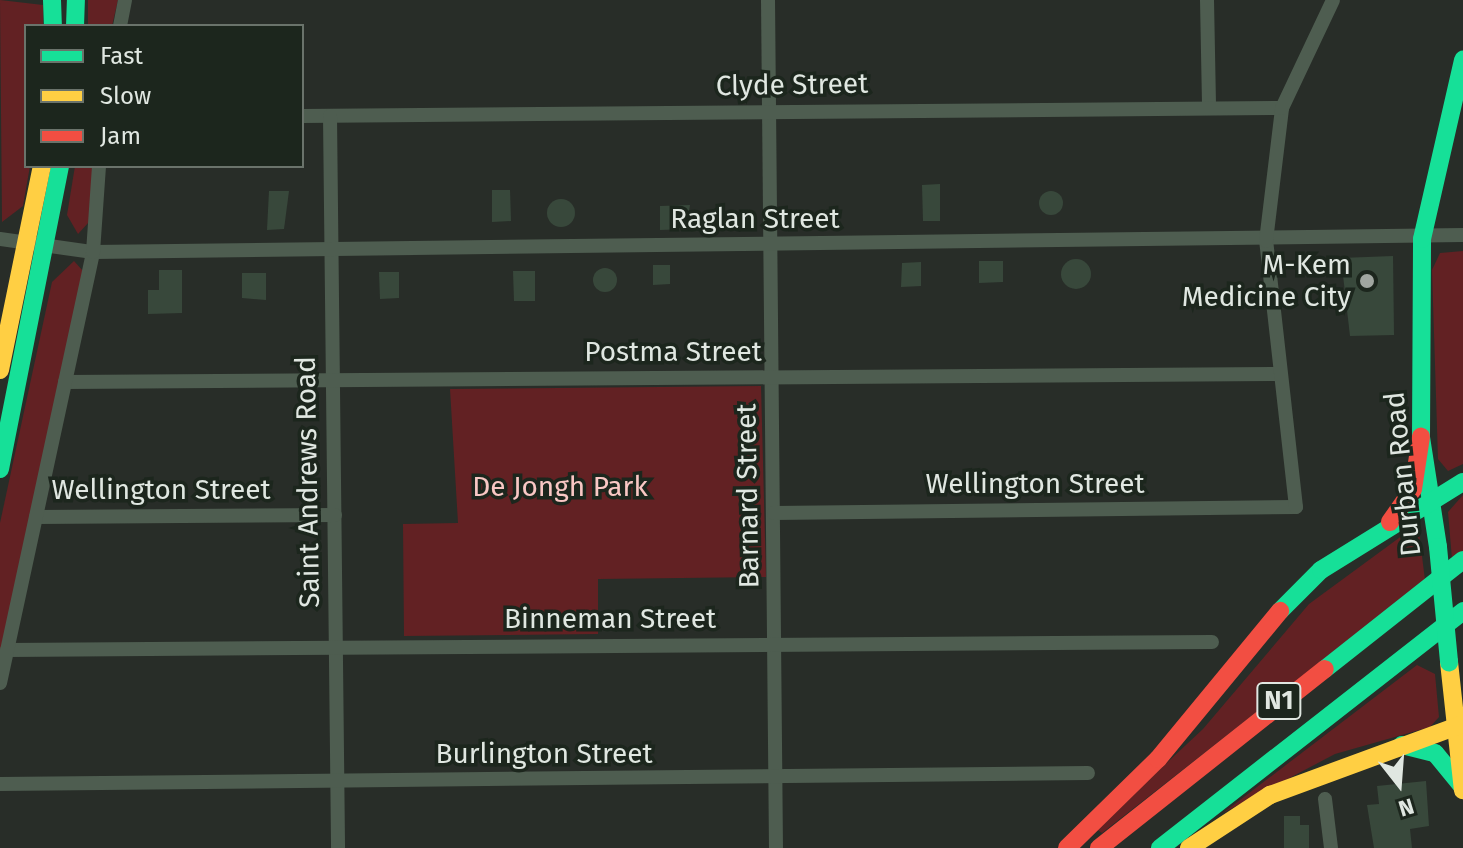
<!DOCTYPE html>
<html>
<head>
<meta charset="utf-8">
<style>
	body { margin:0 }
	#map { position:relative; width:1463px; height:848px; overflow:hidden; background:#282d28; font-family:"Fira Sans",sans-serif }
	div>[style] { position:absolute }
	.green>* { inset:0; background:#622123 }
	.building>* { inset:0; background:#38483b }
	.round { border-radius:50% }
	.street>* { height:14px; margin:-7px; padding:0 7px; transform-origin:7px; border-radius:7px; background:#4e5d50 }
	.fast>* { height:18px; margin:-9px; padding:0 9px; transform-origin:9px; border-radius:9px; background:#16e098 }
	.slow>* { height:18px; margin:-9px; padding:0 9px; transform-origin:9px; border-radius:9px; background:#ffcf43 }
	.jam>* { height:18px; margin:-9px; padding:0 9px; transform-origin:9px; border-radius:9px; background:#f24e42 }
	.fast-bridge>* { height:18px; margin:-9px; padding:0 9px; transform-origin:9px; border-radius:9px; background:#16e098 }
	.dots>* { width:22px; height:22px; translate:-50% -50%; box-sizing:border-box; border:4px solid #1c261d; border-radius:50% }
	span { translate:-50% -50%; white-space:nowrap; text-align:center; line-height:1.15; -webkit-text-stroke:7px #1c261d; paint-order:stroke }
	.shield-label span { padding:2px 6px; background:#1c261d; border:2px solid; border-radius:6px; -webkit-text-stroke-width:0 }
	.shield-label { font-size:26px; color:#e0e7e1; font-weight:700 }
	.street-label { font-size:28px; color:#e0e7e1 }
	.poi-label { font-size:28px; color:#e0e7e1 }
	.right { translate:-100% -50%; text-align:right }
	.park-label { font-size:28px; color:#f9c7c4 }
	.legend { position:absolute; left:24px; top:24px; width:280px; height:144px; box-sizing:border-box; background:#1c261d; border:2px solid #6a736b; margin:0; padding:10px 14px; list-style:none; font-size:24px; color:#e0e7e1 }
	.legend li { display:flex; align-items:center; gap:16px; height:40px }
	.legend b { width:40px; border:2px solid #6a736b }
	.north { position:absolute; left:1359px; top:744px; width:80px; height:80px; -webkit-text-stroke:6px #1c261d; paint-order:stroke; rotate:163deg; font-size:22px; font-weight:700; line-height:32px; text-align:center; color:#e0e7e1 }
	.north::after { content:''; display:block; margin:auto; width:28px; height:36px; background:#e0e7e1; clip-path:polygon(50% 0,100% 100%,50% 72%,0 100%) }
</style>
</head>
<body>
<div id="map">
	<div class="green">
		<div style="clip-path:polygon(0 0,43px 5px,43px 26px,26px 26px,30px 166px,23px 206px,2px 222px)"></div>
		<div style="clip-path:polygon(88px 0,118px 0,112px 26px,88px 26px)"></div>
		<div style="clip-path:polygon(75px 166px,93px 166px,89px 222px,78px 234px,67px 215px)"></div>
		<div style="clip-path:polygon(1463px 251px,1463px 464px,1448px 471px,1438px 459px,1432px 270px,1440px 253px)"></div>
		<div style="clip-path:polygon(74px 261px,83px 271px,0 655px,0 523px,52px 282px)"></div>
		<div style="clip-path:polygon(761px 386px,766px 577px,598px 579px,598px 634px,404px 636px,403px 524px,458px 523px,450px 389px)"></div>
		<div style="clip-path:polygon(1463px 495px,1463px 552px,1452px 559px,1448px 512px)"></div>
		<div style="clip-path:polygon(1418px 524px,1425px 580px,1102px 833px,1096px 829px,1203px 729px,1309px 604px)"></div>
		<div style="clip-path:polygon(1417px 665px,1435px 674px,1439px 717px,1430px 727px,1335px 754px,1223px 813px)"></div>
	</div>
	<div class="building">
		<div style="clip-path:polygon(940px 184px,940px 221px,923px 221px,922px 185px)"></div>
		<div style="clip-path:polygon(492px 190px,510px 190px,511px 221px,492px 222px)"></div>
		<div style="clip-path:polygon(269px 191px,289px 191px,284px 229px,267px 230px)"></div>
		<div class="round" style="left:1039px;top:191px;width:24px;height:24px"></div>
		<div class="round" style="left:547px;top:199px;width:28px;height:28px"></div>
		<div style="clip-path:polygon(690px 205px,686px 229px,660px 230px,660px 206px)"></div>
		<div style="clip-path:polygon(1393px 256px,1394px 335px,1350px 336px,1341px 258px)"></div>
		<div class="round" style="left:1061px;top:259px;width:30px;height:30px"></div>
		<div style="clip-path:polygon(979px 261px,1003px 261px,1003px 282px,979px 283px)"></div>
		<div style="clip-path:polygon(921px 262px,921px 286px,901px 287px,902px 263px)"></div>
		<div style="clip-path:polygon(653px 265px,670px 265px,670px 284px,653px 285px)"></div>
		<div class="round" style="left:593px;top:268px;width:24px;height:24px"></div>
		<div style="clip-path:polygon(159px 270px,182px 270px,182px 313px,148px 314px,148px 290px,159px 290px)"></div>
		<div style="clip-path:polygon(513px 271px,535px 271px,535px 301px,514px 301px)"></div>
		<div style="clip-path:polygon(379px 272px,399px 272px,399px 298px,380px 299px)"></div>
		<div style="clip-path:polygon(242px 273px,266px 273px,266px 300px,242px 298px)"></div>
		<div style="clip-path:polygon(1426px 781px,1429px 826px,1410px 829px,1412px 848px,1374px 848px,1367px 805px,1379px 804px,1377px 786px)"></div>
		<div style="clip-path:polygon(1284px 816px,1300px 816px,1300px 825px,1309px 825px,1309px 848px,1284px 848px)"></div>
	</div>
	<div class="street">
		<div style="left:768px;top:0;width:848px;rotate:89.46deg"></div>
		<div style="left:1207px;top:0;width:107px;rotate:88.9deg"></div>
		<div style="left:120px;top:26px;width:26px;rotate:-79deg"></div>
		<div style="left:302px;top:116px;width:980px;rotate:-0.47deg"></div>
		<div style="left:330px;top:116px;width:732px;rotate:89.37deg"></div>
		<div style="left:0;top:239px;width:94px;rotate:8deg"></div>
		<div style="left:93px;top:252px;width:1370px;rotate:-0.71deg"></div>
		<div style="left:65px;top:382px;width:1215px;rotate:-0.38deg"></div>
		<div style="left:774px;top:513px;width:522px;rotate:-0.66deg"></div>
		<div style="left:1296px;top:507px;width:268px;rotate:-96.4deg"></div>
		<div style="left:1266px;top:241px;width:134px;rotate:-83.1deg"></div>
		<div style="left:1282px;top:108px;width:119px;rotate:-64.7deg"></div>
		<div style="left:36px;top:517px;width:299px;rotate:-0.4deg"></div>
		<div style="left:7px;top:650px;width:1205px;rotate:-0.38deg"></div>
		<div style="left:0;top:683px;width:441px;rotate:-77.8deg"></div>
		<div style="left:93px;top:252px;width:86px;rotate:-86deg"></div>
		<div style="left:0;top:784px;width:1088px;rotate:-0.58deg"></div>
		<div style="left:1325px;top:799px;width:49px;rotate:83deg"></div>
	</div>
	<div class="fast">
		<div style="left:52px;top:0;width:26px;rotate:88deg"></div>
		<div style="left:75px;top:26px;width:26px;rotate:-88deg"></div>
		<div style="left:0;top:469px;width:309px;rotate:-78.8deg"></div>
		<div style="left:1438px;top:547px;width:111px;rotate:-98.8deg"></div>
		<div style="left:1421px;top:437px;width:198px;rotate:-89.7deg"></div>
		<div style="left:1422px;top:239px;width:184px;rotate:-77.1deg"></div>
		<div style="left:1280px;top:611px;width:58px;rotate:-45deg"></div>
		<div style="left:1321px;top:570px;width:167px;rotate:-31.8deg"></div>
		<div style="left:1325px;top:669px;width:176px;rotate:-38.3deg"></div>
		<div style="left:1402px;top:745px;width:34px;rotate:14deg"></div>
		<div style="left:1435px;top:753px;width:43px;rotate:50.7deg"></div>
		<div style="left:1160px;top:848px;width:385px;rotate:-38deg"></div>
	</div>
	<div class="slow">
		<div style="left:0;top:370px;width:208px;rotate:-78.4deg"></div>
		<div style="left:1449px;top:662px;width:129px;rotate:83.8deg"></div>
		<div style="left:1189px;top:848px;width:97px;rotate:-33.2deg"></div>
		<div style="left:1270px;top:795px;width:206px;rotate:-20.2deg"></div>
	</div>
	<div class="jam">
		<div style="left:1390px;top:522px;width:40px;rotate:-55.1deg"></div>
		<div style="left:1413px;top:489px;width:53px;rotate:-81.3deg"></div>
		<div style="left:1067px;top:848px;width:127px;rotate:-44.4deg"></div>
		<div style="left:1158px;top:759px;width:192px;rotate:-50.5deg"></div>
		<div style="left:1099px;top:848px;width:288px;rotate:-38.4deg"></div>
	</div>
	<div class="fast-bridge">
		<div style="left:1438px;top:547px;width:116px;rotate:84.5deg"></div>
	</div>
	<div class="dots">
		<div style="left:1367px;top:281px;background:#a0a6a0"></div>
	</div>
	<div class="shield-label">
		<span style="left:1279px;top:701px">N1</span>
	</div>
	<div class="street-label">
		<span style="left:792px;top:85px;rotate:-1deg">Clyde Street</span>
		<span style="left:755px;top:219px">Raglan Street</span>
		<span style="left:673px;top:352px">Postma Street</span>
		<span style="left:1403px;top:474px;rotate:-96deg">Durban Road</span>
		<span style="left:308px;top:482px;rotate:-91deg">Saint Andrews Road</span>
		<span style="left:1035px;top:484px">Wellington Street</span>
		<span style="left:161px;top:490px">Wellington Street</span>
		<span style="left:748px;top:496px;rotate:-91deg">Barnard Street</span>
		<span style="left:610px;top:619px">Binneman Street</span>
		<span style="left:544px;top:754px">Burlington Street</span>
	</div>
	<div class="poi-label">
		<span class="right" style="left:1351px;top:281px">M-Kem<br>Medicine City</span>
	</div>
	<div class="park-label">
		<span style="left:560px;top:487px">De Jongh Park</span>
	</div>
	<ul class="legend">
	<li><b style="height:10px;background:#16e098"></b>Fast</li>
	<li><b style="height:10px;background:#ffcf43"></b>Slow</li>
	<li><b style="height:10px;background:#f24e42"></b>Jam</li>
	</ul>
	<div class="north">N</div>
</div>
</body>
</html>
